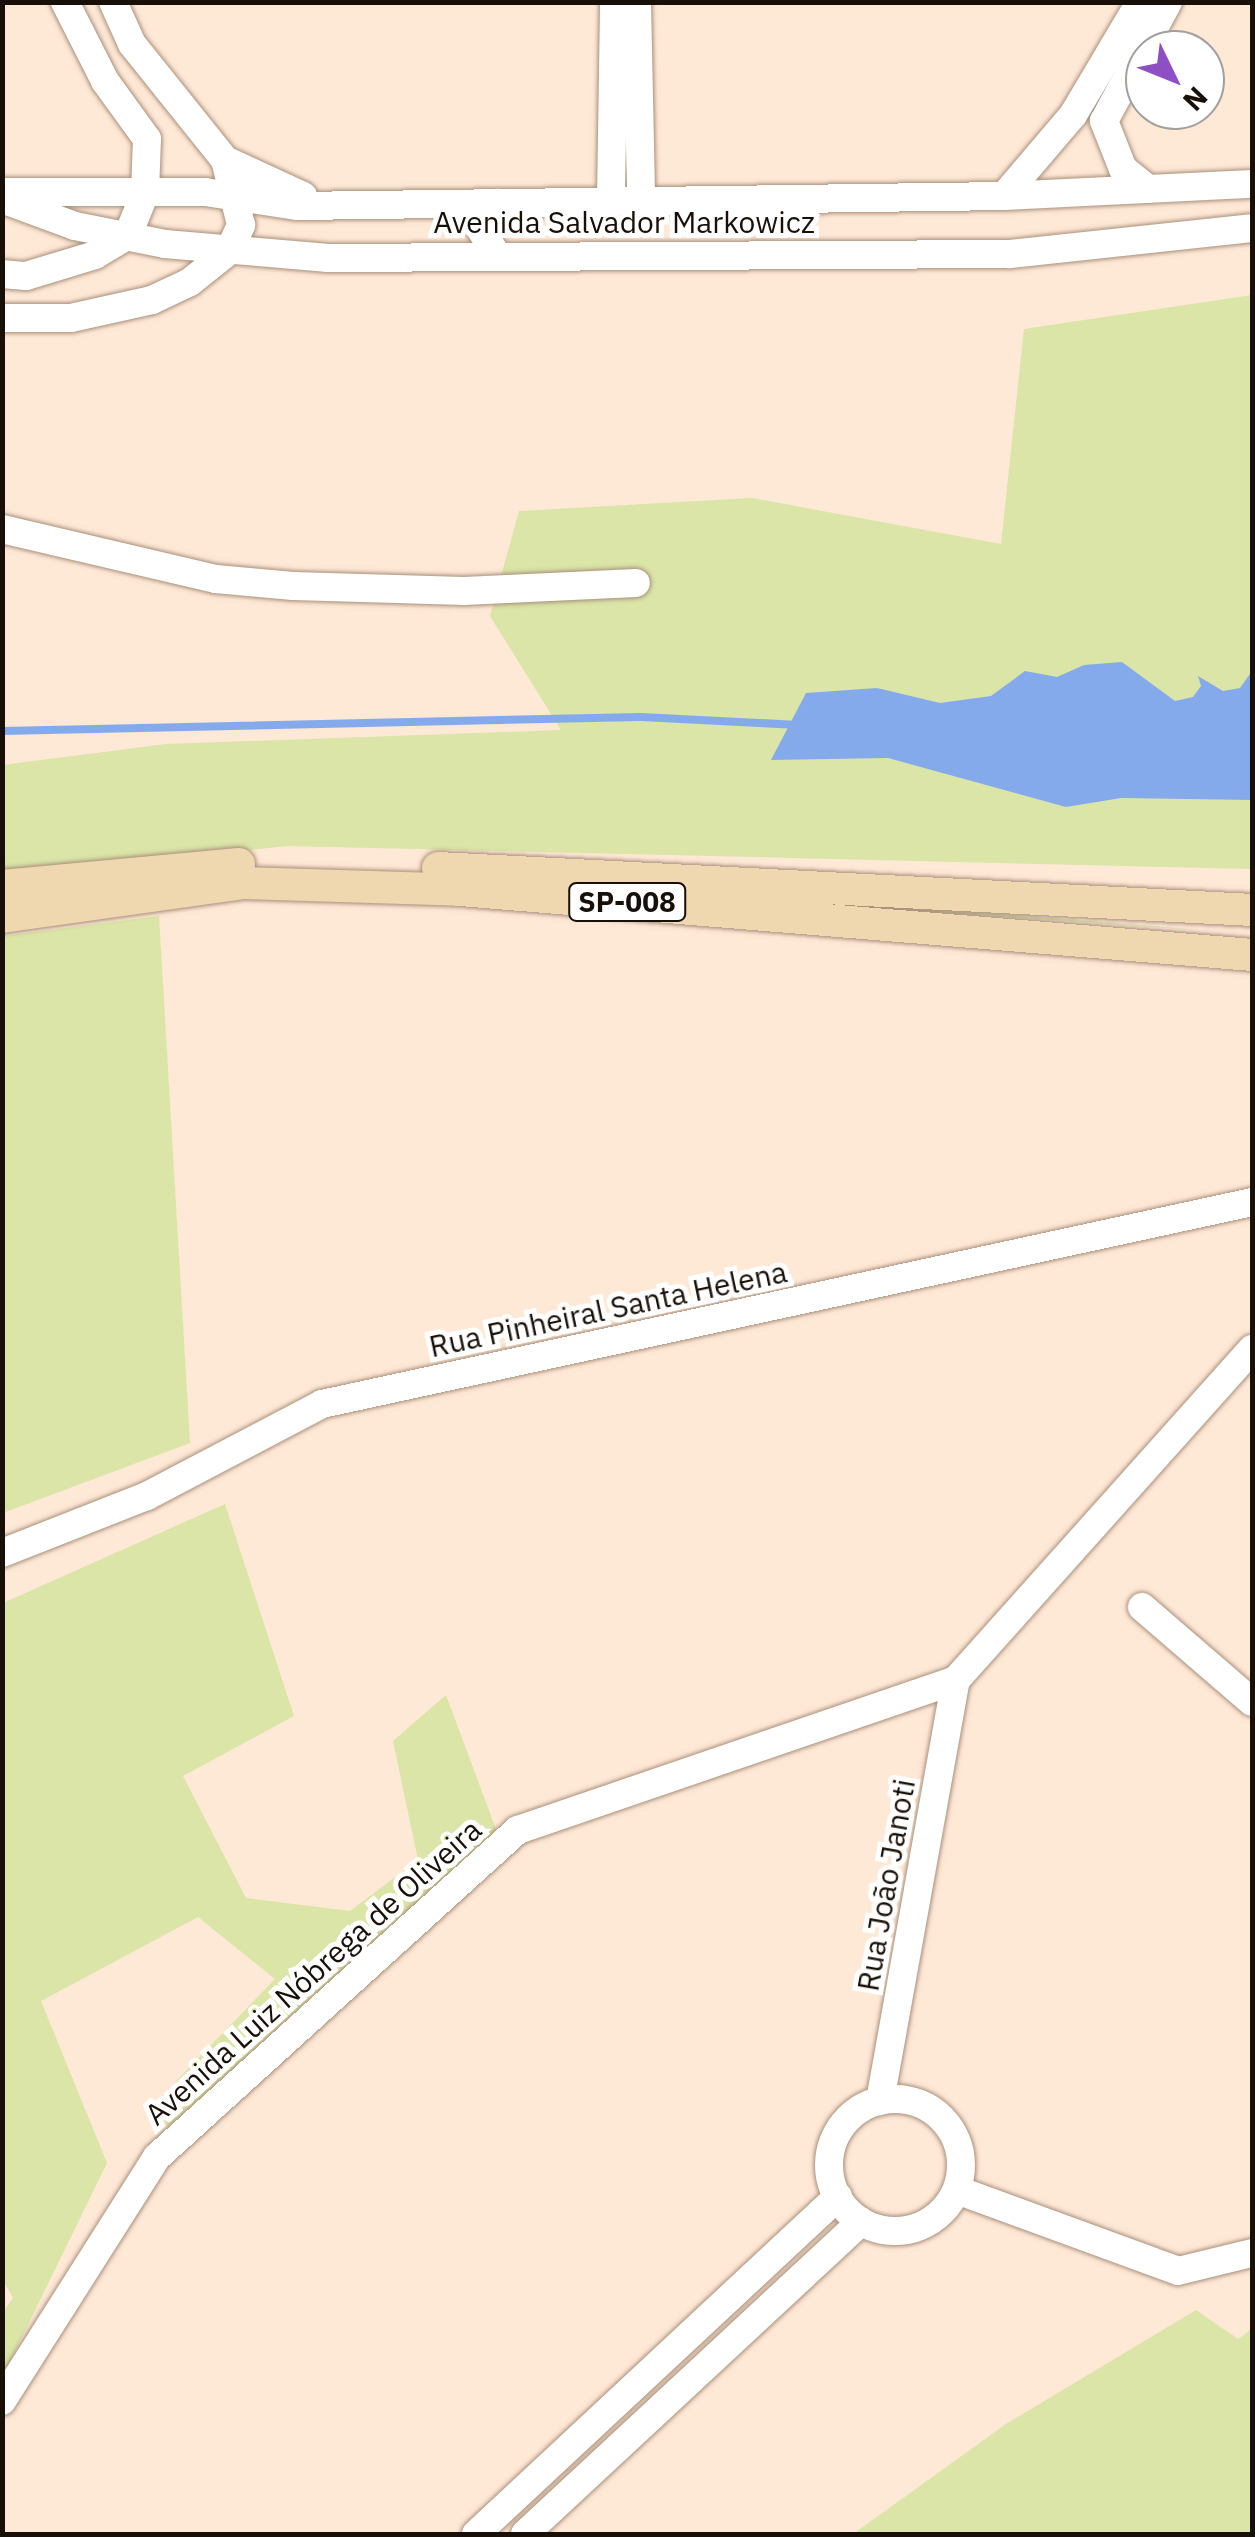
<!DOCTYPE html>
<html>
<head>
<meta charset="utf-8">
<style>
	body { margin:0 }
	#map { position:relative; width:1255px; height:2537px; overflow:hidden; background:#fee8d6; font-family:"IBM Plex Sans",sans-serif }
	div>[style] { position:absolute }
	.green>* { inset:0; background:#dae5a7 }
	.water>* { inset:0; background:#85aaec }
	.stream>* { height:8px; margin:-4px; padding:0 4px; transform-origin:4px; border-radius:4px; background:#85aaec }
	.roads { filter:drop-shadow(0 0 2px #a8907b) drop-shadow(0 0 2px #a8907b) }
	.minor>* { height:28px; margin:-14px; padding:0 14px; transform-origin:14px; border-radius:14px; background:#fff }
	.minor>.ring { margin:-14px; padding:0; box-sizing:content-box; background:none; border:28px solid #fff; border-radius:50% }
	.major>* { height:32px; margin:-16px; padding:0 16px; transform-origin:16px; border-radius:16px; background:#efd7b0 }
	span { translate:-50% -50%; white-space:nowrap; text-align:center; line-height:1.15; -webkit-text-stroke:10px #fff; paint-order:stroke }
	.shield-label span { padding:2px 8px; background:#fff; border:2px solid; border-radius:8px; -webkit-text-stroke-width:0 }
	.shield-label { font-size:28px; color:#180f08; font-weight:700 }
	.street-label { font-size:30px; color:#180f08 }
	.frame { position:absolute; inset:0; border:5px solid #180f08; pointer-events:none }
	.north { position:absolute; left:1125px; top:30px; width:100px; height:100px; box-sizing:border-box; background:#fff; border:2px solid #a39f9c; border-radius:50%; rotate:133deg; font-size:28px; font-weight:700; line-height:40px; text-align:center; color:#180f08 }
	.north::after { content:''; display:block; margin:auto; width:35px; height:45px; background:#8f4fc4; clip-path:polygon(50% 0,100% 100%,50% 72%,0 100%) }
</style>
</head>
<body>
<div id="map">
	<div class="green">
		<div style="clip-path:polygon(1252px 295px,1252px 869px,287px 846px,3px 876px,2px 765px,166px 744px,561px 730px,490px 616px,519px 511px,752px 498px,1001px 544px,1024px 329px)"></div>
		<div style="clip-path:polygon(286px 875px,788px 896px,1212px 931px,788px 902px)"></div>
		<div style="clip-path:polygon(159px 916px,190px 1443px,3px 1513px,3px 936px)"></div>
		<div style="clip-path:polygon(225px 1504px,294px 1716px,183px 1776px,246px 1898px,350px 1911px,418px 1860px,393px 1741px,446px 1695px,500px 1840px,172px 2135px,155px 2103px,275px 1979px,198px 1917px,41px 2001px,107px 2163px,3px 2376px,3px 2312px,13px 2298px,2px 2278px,3px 1603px)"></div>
		<div style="clip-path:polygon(1196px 2310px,1238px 2339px,1252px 2329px,1252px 2534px,853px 2534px,1006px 2424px)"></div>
	</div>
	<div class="water">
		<div style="clip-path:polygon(1122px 662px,1175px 701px,1193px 697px,1201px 686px,1198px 676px,1223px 691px,1240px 688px,1252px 671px,1252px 800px,1121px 798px,1066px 807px,888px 758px,771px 760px,806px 693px,877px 688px,940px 703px,991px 696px,1025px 671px,1057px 677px,1084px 665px)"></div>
	</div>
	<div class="stream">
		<div style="left:2px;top:731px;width:639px;rotate:-1.26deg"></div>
		<div style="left:641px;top:717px;width:157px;rotate:2.9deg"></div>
	</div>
	<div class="roads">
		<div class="minor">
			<div style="left:637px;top:2px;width:196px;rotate:88.8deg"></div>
			<div style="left:225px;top:160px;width:86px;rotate:24.8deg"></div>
			<div style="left:1148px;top:189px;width:32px;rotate:-141deg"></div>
			<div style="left:1123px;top:169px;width:52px;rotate:-111.6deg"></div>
			<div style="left:1104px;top:121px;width:135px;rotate:-61.7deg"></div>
			<div style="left:6px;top:192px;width:199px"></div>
			<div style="left:205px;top:192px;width:94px;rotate:8.6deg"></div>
			<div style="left:298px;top:206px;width:706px;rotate:-0.81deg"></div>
			<div style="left:1004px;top:196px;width:248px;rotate:-2.8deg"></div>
			<div style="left:1004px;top:196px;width:106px;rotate:-49.6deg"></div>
			<div style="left:1073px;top:115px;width:131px;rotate:-59.3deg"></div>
			<div style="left:611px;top:198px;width:196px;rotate:-89.1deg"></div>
			<div style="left:2px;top:199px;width:78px;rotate:20.3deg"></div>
			<div style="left:75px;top:226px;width:92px;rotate:11.3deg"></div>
			<div style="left:165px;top:244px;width:164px;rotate:4.9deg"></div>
			<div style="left:328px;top:258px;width:682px;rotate:-0.34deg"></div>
			<div style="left:1010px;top:254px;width:243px;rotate:-6.1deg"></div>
			<div style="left:496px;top:254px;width:34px;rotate:-122deg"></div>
			<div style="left:478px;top:225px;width:30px;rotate:-48deg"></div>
			<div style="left:2px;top:274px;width:24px;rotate:5deg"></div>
			<div style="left:26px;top:276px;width:72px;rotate:-16.9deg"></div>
			<div style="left:95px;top:255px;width:39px;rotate:-31deg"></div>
			<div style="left:128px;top:235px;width:45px;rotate:-68deg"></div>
			<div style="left:145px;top:193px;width:54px;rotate:-87.9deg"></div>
			<div style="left:147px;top:139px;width:72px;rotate:-125.9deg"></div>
			<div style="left:105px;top:81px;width:89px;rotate:-116.9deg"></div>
			<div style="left:2px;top:318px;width:69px"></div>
			<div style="left:71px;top:318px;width:83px;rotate:-12.5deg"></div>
			<div style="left:152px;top:300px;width:42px;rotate:-25.3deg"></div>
			<div style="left:190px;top:282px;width:50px;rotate:-38.5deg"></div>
			<div style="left:229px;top:251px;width:29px;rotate:-65deg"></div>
			<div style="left:241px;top:225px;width:67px;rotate:-103.8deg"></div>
			<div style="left:225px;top:160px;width:149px;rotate:-128.7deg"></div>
			<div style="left:132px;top:44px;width:46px;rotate:-114.3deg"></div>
			<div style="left:2px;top:529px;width:220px;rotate:13.2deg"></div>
			<div style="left:216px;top:579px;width:77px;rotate:5.2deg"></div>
			<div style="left:293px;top:586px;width:171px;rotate:1.7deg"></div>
			<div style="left:464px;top:591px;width:172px;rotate:-2.7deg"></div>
			<div style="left:2px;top:1553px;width:156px;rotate:-21.5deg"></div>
			<div style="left:147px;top:1496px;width:198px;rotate:-27.7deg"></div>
			<div style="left:322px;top:1404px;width:952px;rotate:-12.25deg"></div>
			<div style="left:1142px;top:1607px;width:145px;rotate:40.8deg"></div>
			<div class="ring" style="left:829px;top:2099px;width:104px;height:104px"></div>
			<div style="left:880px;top:2101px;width:428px;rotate:-79.8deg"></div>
			<div style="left:957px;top:2190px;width:235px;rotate:20.1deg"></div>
			<div style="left:1178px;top:2271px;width:76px;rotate:-13.7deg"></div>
			<div style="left:2px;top:2401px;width:289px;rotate:-57.6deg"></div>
			<div style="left:157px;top:2157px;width:487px;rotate:-42.2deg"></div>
			<div style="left:518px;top:1830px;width:463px;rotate:-18.9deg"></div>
			<div style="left:956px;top:1680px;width:444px;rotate:-48.2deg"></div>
			<div style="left:476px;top:2534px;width:495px;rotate:-43deg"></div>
			<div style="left:525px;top:2534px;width:459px;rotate:-42.9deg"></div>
		</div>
		<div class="major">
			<div style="left:438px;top:868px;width:815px;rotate:2.95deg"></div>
			<div style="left:2px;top:886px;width:238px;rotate:-5.3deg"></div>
			<div style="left:2px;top:917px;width:243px;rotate:-8deg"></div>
			<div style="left:243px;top:883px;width:217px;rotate:1.8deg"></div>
			<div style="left:460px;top:890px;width:795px;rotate:4.69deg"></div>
		</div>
	</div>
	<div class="shield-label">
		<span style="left:627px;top:902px">SP-008</span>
	</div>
	<div class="street-label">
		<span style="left:624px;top:222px">Avenida Salvador Markowicz</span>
		<span style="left:608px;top:1309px;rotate:-12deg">Rua Pinheiral Santa Helena</span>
		<span style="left:886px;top:1885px;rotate:-80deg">Rua João Janoti</span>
		<span style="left:313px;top:1972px;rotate:-42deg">Avenida Luiz Nóbrega de Oliveira</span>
	</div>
	<div class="frame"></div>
	<div class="north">N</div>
</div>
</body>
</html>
